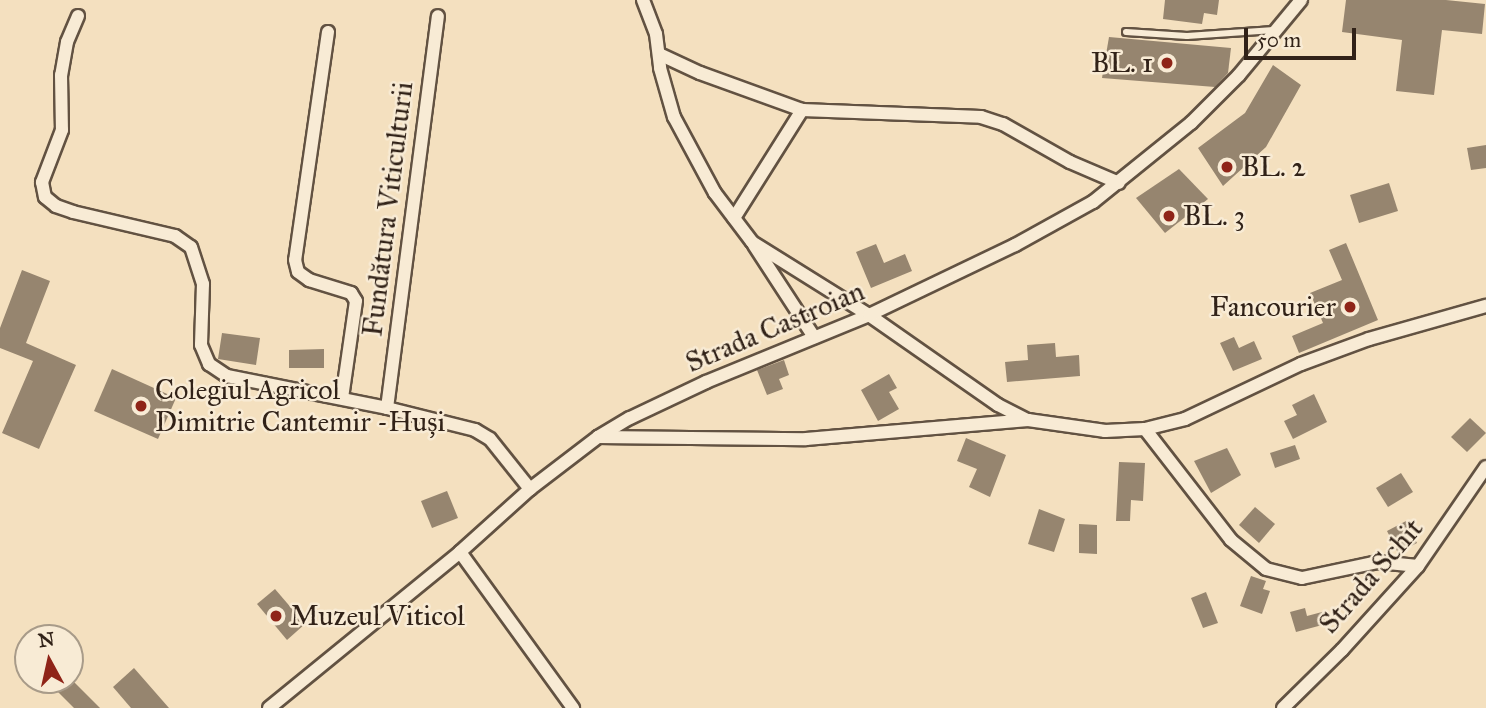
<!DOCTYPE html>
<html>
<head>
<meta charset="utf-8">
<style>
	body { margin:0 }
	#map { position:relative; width:1486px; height:708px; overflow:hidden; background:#f4e0bf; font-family:"IM FELL Great Primer",serif }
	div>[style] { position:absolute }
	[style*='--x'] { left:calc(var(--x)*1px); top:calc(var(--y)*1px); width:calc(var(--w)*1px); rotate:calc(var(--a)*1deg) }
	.building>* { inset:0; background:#96856f }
	.roads { filter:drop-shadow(2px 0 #625242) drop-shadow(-2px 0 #625242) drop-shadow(0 2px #625242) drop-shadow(0 -2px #625242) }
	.lane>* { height:6px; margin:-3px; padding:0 3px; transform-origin:3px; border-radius:3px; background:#f8ebd5 }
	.street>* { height:12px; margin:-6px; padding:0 6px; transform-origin:6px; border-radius:6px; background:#f8ebd5 }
	.dots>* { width:19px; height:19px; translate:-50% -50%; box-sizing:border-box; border:4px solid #f8ebd5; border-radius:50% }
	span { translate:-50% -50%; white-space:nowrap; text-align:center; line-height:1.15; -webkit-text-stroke:5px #f8ebd5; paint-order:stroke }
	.poi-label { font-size:28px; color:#312218 }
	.right { translate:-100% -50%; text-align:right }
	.left { translate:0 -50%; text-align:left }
	.street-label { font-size:28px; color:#312218 }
	.north { position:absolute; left:14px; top:624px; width:70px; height:70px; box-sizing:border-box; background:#f8ebd5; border:2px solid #a89b89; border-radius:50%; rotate:352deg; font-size:19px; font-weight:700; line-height:28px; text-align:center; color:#312218 }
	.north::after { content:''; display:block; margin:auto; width:24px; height:32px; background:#8f2418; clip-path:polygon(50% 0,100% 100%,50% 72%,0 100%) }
	.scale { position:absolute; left:1244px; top:28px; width:112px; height:32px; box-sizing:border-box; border:4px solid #312218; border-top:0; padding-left:9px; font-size:21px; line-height:24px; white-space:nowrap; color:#312218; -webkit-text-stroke:5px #f8ebd5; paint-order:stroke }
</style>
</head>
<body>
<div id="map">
	<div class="building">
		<i style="clip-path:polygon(1165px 0,1219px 0,1217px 15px,1204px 13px,1202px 24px,1163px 19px)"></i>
		<i style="clip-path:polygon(1346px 0,1446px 0,1485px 4px,1482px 34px,1442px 30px,1434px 95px,1396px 91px,1402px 40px,1342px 32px)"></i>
		<i style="clip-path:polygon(1109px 37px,1231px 48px,1228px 73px,1215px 87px,1102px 78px)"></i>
		<i style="clip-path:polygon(1273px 65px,1301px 85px,1266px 147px,1223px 186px,1198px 148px,1245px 113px)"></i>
		<i style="clip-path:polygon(1486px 145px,1486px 168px,1471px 170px,1467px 148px)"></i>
		<i style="clip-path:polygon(1179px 169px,1208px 199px,1165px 233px,1136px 198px)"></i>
		<i style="clip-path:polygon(1389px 183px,1398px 211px,1359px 223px,1350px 195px)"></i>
		<i style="clip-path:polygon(1346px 243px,1378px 320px,1299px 353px,1292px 336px,1323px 323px,1310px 293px,1342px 280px,1329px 250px)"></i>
		<i style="clip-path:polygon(876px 244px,884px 263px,905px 254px,912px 271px,871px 288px,856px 252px)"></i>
		<i style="clip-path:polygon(22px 270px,50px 281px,26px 343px,76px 365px,39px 449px,2px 433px,33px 361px,0 348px,0 328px)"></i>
		<i style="clip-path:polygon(222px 333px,260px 338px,256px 365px,218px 359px)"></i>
		<i style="clip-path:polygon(1234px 337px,1239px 348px,1254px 341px,1262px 359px,1233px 371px,1220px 343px)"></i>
		<i style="clip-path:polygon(1055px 343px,1056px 357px,1079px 355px,1080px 376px,1007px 382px,1005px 362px,1028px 360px,1027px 345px)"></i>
		<i style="clip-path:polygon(324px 349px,324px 368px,289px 368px,289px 350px)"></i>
		<i style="clip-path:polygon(784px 360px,789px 375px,779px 379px,783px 389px,767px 395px,757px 370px)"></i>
		<i style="clip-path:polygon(112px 369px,176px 398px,158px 439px,94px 411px)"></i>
		<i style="clip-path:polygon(889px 374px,897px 388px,889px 392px,899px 409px,878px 421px,861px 390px)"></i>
		<i style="clip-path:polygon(1314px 394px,1327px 422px,1293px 439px,1284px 421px,1297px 415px,1292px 405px)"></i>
		<i style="clip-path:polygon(1470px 418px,1486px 433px,1467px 452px,1451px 437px)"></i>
		<i style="clip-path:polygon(966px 438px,1006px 455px,990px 497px,969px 487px,977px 469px,957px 461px)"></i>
		<i style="clip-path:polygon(1295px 445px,1300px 459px,1275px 468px,1270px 453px)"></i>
		<i style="clip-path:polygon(1227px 448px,1241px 475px,1211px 493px,1194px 461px)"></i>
		<i style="clip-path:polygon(1119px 462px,1145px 463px,1143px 501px,1131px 500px,1130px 521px,1116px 521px)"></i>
		<i style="clip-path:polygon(1401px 473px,1413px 492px,1388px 507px,1376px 488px)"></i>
		<i style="clip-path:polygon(447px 491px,458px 518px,432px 528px,421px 501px)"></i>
		<i style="clip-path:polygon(1255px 507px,1275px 524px,1259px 543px,1239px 525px)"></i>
		<i style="clip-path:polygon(1039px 509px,1065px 519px,1054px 552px,1028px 544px)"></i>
		<i style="clip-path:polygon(1406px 521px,1417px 543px,1398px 553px,1387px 531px)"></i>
		<i style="clip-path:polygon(1079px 524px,1097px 525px,1097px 554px,1079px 553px)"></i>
		<i style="clip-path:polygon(1251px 576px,1266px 581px,1263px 589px,1270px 591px,1262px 614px,1240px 606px)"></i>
		<i style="clip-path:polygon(275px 589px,305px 624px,287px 640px,257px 604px)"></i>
		<i style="clip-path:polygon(1206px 592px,1218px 623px,1203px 628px,1191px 598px)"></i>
		<i style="clip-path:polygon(1305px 608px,1307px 616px,1322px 612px,1326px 624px,1296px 632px,1290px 612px)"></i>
		<i style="clip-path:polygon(134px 668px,169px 708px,131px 708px,113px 687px)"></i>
		<i style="clip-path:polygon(46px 680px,72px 680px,100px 708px,74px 708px)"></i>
	</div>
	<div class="roads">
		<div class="lane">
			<i style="--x:1126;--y:32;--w:61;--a:3.8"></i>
			<i style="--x:1187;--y:36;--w:87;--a:-3.9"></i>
		</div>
		<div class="street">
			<i style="--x:643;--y:0;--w:36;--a:69"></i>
			<i style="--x:656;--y:34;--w:34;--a:83"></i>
			<i style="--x:660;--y:68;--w:51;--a:74.1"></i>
			<i style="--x:674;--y:117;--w:86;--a:61.7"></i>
			<i style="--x:715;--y:193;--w:61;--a:52.9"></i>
			<i style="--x:752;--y:242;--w:138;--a:32"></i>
			<i style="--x:869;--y:315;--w:157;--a:34.9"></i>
			<i style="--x:998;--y:405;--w:33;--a:27"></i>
			<i style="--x:78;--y:16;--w:28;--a:113"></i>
			<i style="--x:67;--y:42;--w:34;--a:100"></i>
			<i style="--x:61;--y:75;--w:55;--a:89"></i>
			<i style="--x:62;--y:130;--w:56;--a:111"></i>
			<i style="--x:42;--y:182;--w:15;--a:79"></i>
			<i style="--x:45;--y:197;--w:14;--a:39"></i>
			<i style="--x:56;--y:206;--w:18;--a:19"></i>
			<i style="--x:73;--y:212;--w:105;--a:13.2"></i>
			<i style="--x:175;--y:236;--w:19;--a:35"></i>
			<i style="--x:191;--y:247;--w:39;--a:72"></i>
			<i style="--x:203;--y:284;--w:61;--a:91.9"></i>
			<i style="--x:201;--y:345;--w:21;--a:67"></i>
			<i style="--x:209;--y:364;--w:22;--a:34"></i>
			<i style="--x:227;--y:376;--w:163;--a:11.3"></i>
			<i style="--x:387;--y:408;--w:91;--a:14"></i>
			<i style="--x:475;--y:430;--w:17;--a:31"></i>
			<i style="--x:490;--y:439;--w:64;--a:51.3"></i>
			<i style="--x:328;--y:32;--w:230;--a:98.2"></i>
			<i style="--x:295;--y:260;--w:12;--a:76"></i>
			<i style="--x:298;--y:272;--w:14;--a:36"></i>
			<i style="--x:309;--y:280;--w:44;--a:17.2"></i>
			<i style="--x:351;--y:293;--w:9;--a:58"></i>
			<i style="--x:356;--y:301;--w:98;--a:98.2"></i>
			<i style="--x:659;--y:54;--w:45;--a:24.9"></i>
			<i style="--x:700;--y:73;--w:109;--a:19.9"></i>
			<i style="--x:802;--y:110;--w:179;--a:2.2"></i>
			<i style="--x:981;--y:117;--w:23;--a:18"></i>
			<i style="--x:1003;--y:124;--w:77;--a:29.6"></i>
			<i style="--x:1070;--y:162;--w:53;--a:23.2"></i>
			<i style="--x:734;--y:218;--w:128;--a:-57.8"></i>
			<i style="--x:754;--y:245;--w:110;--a:56.9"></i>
			<i style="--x:387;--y:408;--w:395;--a:-82.6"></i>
			<i style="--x:1145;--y:429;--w:140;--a:52.2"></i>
			<i style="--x:1231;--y:540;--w:45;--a:39.6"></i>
			<i style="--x:1266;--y:569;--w:37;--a:14"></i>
			<i style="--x:1302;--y:578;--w:78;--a:-11.9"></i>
			<i style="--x:1378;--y:562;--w:40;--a:5.7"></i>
			<i style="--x:598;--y:437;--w:208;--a:0.6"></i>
			<i style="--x:806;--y:439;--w:223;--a:-4.9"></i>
			<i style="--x:1028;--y:420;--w:78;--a:8.1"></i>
			<i style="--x:1105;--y:431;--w:40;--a:-2.9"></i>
			<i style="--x:1145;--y:429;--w:41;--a:-14"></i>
			<i style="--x:1185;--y:419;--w:128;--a:-25.4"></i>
			<i style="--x:1301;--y:364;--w:72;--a:-20.2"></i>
			<i style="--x:1369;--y:339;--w:122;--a:-15.8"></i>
			<i style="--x:460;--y:552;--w:193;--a:54.1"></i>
			<i style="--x:269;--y:708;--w:247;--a:-39.2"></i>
			<i style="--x:460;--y:552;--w:94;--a:-42"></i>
			<i style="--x:530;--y:489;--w:86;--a:-37.4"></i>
			<i style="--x:598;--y:437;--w:37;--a:-31"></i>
			<i style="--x:630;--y:418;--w:84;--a:-25.3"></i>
			<i style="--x:706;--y:382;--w:176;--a:-22.3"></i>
			<i style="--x:869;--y:315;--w:162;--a:-25.6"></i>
			<i style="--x:1015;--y:245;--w:89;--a:-28.9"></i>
			<i style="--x:1093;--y:202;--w:126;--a:-38.9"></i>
			<i style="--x:1191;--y:123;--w:68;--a:-45"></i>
			<i style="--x:1239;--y:75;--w:97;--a:-50.4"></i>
			<i style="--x:1283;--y:708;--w:83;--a:-44.5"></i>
			<i style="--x:1342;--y:650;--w:113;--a:-47.9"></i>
			<i style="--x:1418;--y:566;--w:120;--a:-55.5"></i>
		</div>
	</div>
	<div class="dots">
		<i style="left:1167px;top:63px;background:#8f2418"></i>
		<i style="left:1227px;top:167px;background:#8f2418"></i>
		<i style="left:1169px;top:216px;background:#8f2418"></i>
		<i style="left:1350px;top:307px;background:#8f2418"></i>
		<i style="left:141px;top:406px;background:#8f2418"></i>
		<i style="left:276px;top:616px;background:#8f2418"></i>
	</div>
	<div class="poi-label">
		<span class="right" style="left:1153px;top:63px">BL. 1</span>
		<span class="left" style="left:1241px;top:167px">BL. 2</span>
		<span class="left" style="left:1183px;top:216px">BL. 3</span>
		<span class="right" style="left:1336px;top:307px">Fancourier</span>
		<span class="left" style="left:155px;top:406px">Colegiul Agricol<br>Dimitrie Cantemir -Huși</span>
		<span class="left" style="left:290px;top:616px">Muzeul Viticol</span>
	</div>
	<div class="street-label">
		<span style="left:388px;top:209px;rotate:-83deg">Fundătura Viticulturii</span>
		<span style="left:775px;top:327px;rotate:-23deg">Strada Castroian</span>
		<span style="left:1371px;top:576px;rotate:-49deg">Strada Schit</span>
	</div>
	<div class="north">N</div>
	<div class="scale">50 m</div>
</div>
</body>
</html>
